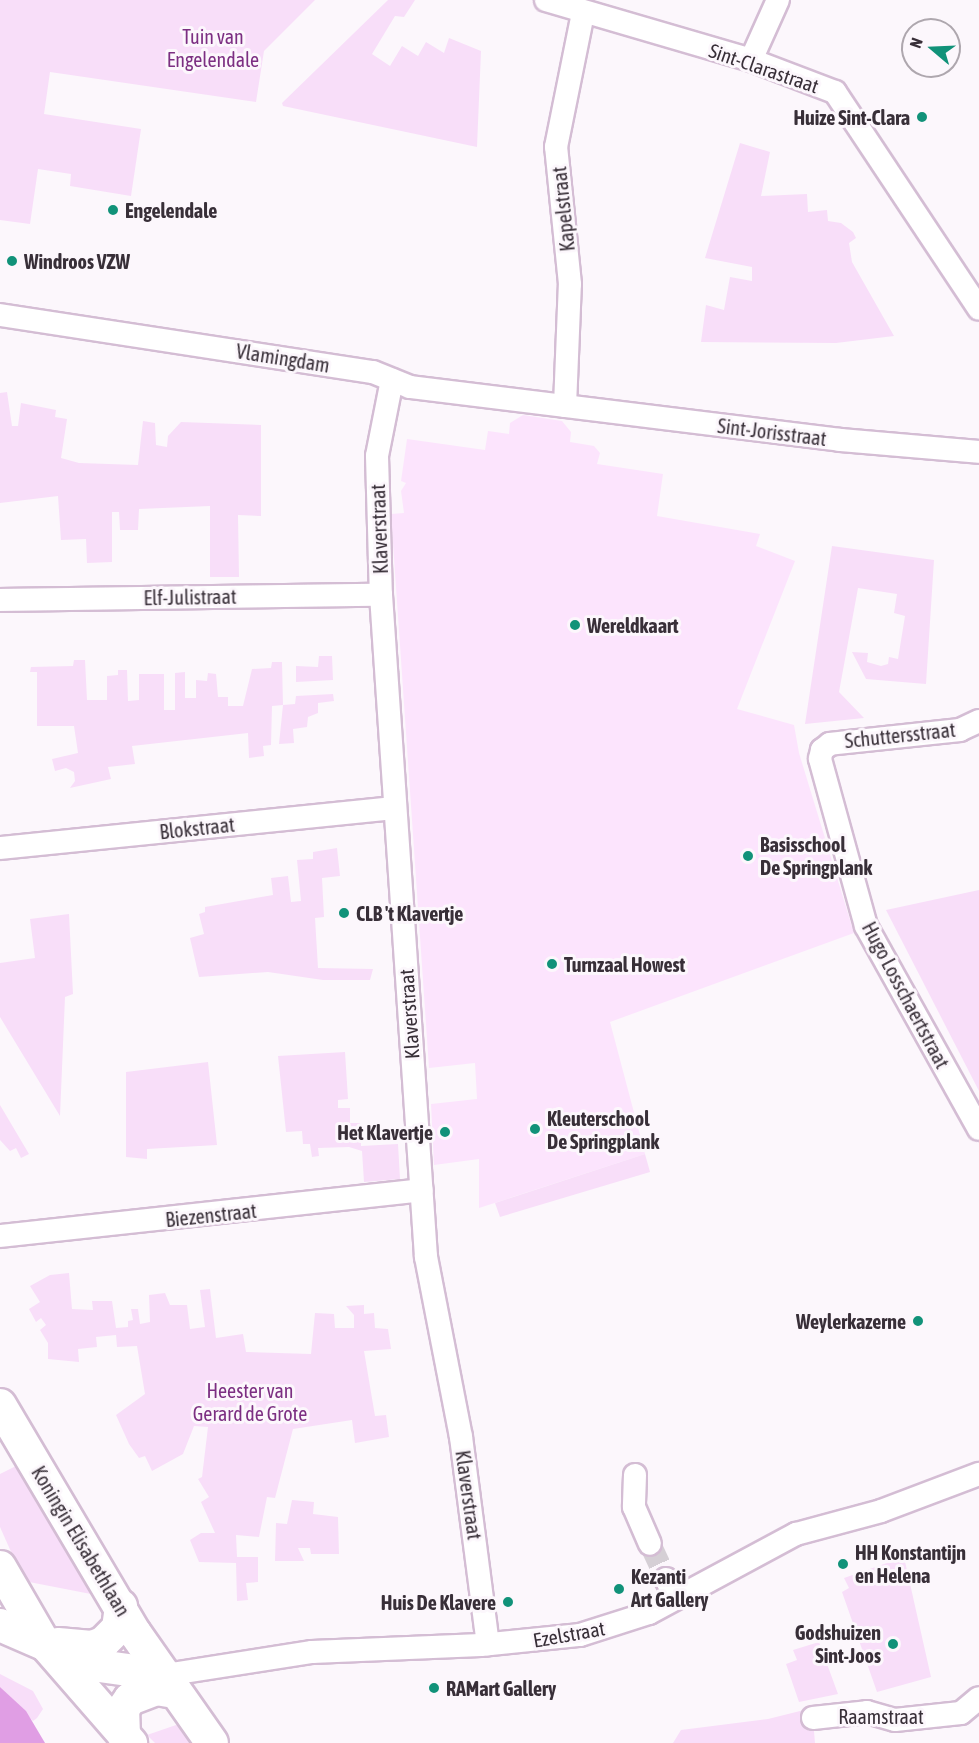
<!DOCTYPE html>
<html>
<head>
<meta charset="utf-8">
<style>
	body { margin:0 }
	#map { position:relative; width:979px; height:1743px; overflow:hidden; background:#fcf7fc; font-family:"Asap Condensed",sans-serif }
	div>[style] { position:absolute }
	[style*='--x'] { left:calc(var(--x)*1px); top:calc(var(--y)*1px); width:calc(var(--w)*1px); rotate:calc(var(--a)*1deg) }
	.built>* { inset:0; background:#fce4fd }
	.green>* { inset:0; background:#f8def9 }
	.water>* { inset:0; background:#e09ee4 }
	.street-tunnel>* { height:22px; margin-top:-11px; transform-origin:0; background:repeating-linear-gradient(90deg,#d5cfd5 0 22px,transparent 0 33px) }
	.roads { filter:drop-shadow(2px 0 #d4bdd4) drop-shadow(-2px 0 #d4bdd4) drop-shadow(0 2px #d4bdd4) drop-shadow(0 -2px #d4bdd4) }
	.street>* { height:22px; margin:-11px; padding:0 11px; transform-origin:11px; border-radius:11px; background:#fff }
	.secondary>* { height:32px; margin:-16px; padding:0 16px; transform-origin:16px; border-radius:16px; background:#fff }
	.dots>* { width:16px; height:16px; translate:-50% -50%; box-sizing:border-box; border:3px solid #fcf7fc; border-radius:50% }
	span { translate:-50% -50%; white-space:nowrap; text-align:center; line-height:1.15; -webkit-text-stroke:6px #fcf7fc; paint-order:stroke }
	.park-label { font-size:20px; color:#7c2f82 }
	.street-label { font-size:20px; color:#382f38 }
	.poi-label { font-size:20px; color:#382f38; font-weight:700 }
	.right { translate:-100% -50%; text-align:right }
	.left { translate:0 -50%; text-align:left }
	.north { position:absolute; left:901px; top:18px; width:60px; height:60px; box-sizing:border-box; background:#fcf7fc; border:2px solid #aea7ae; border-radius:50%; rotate:289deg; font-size:16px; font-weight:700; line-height:24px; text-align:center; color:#382f38 }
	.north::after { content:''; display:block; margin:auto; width:21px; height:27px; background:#119279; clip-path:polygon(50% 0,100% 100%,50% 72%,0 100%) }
</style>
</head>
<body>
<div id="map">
	<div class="built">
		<i style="clip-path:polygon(523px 415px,562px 421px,571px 432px,570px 442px,594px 446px,600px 453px,597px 464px,663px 474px,657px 516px,760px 534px,756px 546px,795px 561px,737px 709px,794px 725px,799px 753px,854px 933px,610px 1022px,645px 1154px,479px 1208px,479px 1159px,434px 1165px,431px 1104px,477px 1099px,475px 1063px,429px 1068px,391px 514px,404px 513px,401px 491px,406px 483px,401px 481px,407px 439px,485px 450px,488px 431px,509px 434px,510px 423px)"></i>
	</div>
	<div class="green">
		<i style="clip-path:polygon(0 0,315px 0,264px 51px,256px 102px,50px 72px,44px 114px,141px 129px,131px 196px,70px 186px,71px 174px,38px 169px,30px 224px,0 220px)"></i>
		<i style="clip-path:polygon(388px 0,415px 0,404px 17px,395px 16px,372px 54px,390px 66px,402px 46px,418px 56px,426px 42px,444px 53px,449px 38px,481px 51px,477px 147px,283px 106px,282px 103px)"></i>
		<i style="clip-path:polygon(740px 143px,770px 152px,761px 196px,807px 194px,808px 212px,827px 210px,828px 221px,841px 223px,853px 232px,856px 238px,849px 243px,852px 262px,894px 336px,836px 343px,701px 342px,706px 305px,724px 310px,730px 277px,752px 281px,752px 267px,705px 258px)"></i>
		<i style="clip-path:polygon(7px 392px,12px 426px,18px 426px,21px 403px,56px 410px,55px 417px,67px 419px,61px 458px,79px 463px,138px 465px,143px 421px,155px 423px,156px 445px,167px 447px,168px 436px,181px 422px,261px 425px,261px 516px,238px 515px,239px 577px,210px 577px,210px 506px,139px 509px,138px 530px,120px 530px,119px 512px,112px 512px,112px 562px,87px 563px,86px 539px,61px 540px,58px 496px,0 503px,0 393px)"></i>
		<i style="clip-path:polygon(832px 546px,934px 560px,926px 684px,866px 679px,852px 652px,868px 653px,867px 662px,881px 666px,888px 664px,889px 657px,898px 659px,905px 616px,894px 613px,897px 594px,858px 588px,839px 692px,864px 718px,805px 724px)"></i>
		<i style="clip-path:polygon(319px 656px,332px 656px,333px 680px,296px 682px,296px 666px,318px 667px)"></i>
		<i style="clip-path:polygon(74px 660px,85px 660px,87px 700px,107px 700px,107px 676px,118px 675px,118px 670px,127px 670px,128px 701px,139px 700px,139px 674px,164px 674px,164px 710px,175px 710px,175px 673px,185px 672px,185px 698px,196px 698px,196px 680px,207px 681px,208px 673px,216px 674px,218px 697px,228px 697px,228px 706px,243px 706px,252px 669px,271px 668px,272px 662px,282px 662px,283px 705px,295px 704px,296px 696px,333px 694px,334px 701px,318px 703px,318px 713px,308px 717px,307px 727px,293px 729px,294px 743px,279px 744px,283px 705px,272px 706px,271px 745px,263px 746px,264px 756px,249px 758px,248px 733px,132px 746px,135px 764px,108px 767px,111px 779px,70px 788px,75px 781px,74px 772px,66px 768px,55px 771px,52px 759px,78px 753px,74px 726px,37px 726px,37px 672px,30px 672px,31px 667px,73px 666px)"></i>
		<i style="clip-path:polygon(337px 848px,340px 876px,322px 878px,324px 917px,315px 918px,318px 968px,373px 969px,370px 980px,323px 980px,268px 972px,199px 977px,190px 938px,204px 934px,199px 914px,205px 912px,205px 907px,273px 895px,271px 878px,288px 876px,291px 902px,301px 901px,297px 860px,313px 859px,313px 852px)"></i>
		<i style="clip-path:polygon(979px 890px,979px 1091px,886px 910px)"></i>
		<i style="clip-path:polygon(69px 914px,73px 994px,65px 997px,60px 1116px,0 1017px,0 963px,35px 958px,30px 919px)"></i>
		<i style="clip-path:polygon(345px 1052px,348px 1099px,338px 1100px,338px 1108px,350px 1108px,350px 1123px,360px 1123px,361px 1146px,398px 1144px,400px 1179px,364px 1182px,362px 1151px,349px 1147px,318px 1148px,319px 1156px,312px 1157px,310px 1144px,303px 1144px,302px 1131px,286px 1132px,278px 1056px)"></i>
		<i style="clip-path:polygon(208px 1062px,217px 1145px,147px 1149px,147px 1159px,126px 1157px,126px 1072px)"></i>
		<i style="clip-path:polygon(0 1105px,29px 1154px,21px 1158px,16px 1148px,10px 1151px,0 1140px)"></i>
		<i style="clip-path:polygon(645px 1154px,650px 1172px,500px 1217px,495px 1203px)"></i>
		<i style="clip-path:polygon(69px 1273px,72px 1309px,93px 1310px,92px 1301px,112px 1301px,116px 1328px,128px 1327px,128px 1321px,133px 1320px,131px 1309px,138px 1309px,140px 1324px,150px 1322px,149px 1295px,165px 1293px,170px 1305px,187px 1305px,190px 1329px,205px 1327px,200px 1290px,210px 1289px,216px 1338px,243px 1334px,246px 1352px,311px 1354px,315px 1313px,334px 1314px,335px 1328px,354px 1328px,354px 1315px,346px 1306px,364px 1305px,364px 1314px,374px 1313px,375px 1328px,388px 1329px,391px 1349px,364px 1351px,375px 1416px,386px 1415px,389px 1437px,355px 1443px,352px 1420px,293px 1429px,275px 1498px,267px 1497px,259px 1537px,236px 1535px,237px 1557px,258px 1557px,258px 1582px,246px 1583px,248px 1600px,237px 1601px,236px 1563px,199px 1562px,190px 1540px,201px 1533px,215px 1533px,201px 1502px,209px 1497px,198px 1479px,202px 1477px,208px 1427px,194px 1426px,183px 1454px,152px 1471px,145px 1456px,139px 1458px,129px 1444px,116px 1415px,145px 1394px,137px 1346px,117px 1347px,116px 1335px,96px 1337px,97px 1347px,78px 1349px,79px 1362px,48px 1359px,48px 1343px,40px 1330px,46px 1325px,41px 1318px,36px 1322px,29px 1309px,40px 1302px,30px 1286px,50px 1275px)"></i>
		<i style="clip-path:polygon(20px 1464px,96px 1595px,24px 1581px,0 1527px,0 1474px)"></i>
		<i style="clip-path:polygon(292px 1500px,314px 1502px,313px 1514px,338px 1517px,339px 1554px,311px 1554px,310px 1548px,298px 1548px,304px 1561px,275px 1561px,276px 1523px,287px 1524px)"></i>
		<i style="clip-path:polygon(904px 1557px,931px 1677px,877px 1692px,842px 1592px,849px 1588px,844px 1578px)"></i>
		<i style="clip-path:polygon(819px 1642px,838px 1694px,799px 1702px,786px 1664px,797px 1660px,793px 1650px)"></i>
		<i style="clip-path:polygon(0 1674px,33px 1691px,43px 1709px,37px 1718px,33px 1721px,0 1687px)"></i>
		<i style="clip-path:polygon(812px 1708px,815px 1743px,673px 1743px,681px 1730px,768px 1719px)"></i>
		<i style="clip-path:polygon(179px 1724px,195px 1743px,155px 1743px,147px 1735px)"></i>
	</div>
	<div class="water">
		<i style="clip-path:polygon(0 1687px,26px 1711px,45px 1743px,0 1743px)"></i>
	</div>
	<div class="street-tunnel">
		<i style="--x:650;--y:1544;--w:38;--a:65"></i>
	</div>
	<div class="roads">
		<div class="street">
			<i style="--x:546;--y:0;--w:214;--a:16.3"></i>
			<i style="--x:751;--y:60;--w:90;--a:20.9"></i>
			<i style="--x:835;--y:92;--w:260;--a:56.4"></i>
			<i style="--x:751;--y:60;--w:66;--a:-65.8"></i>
			<i style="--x:0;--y:315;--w:377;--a:8.7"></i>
			<i style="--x:373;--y:372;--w:40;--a:22"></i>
			<i style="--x:410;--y:387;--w:433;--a:7"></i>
			<i style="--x:840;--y:440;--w:140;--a:4.9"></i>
			<i style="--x:392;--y:380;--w:77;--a:101.2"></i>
			<i style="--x:377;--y:456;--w:139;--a:88.4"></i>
			<i style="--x:381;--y:595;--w:664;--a:86.11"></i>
			<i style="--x:426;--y:1257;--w:183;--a:79"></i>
			<i style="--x:461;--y:1437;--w:209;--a:82.6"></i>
			<i style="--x:565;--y:406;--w:122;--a:-87.7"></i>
			<i style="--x:570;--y:284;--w:138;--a:-95.8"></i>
			<i style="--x:556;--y:147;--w:137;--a:-78.6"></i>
			<i style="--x:0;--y:600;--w:381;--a:-0.8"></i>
			<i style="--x:979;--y:721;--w:21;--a:155"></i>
			<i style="--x:960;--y:730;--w:131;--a:173.9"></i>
			<i style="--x:830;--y:744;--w:10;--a:143"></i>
			<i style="--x:822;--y:750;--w:9;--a:103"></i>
			<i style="--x:820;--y:759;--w:173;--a:74.6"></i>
			<i style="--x:866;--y:926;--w:232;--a:60.9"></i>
			<i style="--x:0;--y:848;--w:395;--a:-5.8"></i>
			<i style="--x:0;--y:1236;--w:424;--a:-6.2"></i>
			<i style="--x:635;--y:1475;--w:32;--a:92"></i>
			<i style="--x:634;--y:1507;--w:40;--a:66.6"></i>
			<i style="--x:666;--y:1579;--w:21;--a:62"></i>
			<i style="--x:165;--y:1675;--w:149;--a:-8.9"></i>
			<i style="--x:312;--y:1652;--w:169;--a:-2.4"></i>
			<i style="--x:481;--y:1645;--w:100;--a:-5.8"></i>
			<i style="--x:580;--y:1635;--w:72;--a:-17.7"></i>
			<i style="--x:649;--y:1613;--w:167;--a:-28.3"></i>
			<i style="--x:796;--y:1534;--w:88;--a:-15.1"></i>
			<i style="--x:881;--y:1511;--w:105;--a:-20.7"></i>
			<i style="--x:813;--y:1718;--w:54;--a:-6.3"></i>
			<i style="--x:867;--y:1712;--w:29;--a:16"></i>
			<i style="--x:895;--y:1720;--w:66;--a:-6.1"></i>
			<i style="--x:961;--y:1713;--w:23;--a:-40"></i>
		</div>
		<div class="secondary">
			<i style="--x:0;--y:1405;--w:265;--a:59.4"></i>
			<i style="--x:135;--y:1633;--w:134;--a:55"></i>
			<i style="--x:0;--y:1567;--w:88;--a:59.9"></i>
			<i style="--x:44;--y:1643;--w:133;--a:49"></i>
			<i style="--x:0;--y:1625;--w:100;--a:23.5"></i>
			<i style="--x:92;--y:1665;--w:74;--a:7.8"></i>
			<i style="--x:58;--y:1644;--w:34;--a:5"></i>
			<i style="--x:92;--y:1647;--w:12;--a:-20"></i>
			<i style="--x:103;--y:1643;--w:21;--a:-45"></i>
			<i style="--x:118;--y:1628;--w:22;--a:-82"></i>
			<i style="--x:124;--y:1736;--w:27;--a:-92"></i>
			<i style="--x:123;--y:1709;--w:12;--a:-55"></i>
			<i style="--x:130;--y:1699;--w:28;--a:-21"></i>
			<i style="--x:156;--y:1689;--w:20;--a:9"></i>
		</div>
	</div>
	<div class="dots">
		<i style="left:922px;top:117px;background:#119279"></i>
		<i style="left:113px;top:210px;background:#119279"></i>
		<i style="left:12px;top:261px;background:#119279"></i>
		<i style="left:575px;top:625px;background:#119279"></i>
		<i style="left:748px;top:856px;background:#119279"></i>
		<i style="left:344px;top:913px;background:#119279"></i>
		<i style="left:552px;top:964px;background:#119279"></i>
		<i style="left:535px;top:1129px;background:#119279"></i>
		<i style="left:445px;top:1132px;background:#119279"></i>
		<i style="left:918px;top:1321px;background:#119279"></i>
		<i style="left:843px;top:1564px;background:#119279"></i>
		<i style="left:619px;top:1589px;background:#119279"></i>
		<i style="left:508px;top:1602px;background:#119279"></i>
		<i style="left:893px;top:1644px;background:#119279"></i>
		<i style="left:434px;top:1688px;background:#119279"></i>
	</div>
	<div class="park-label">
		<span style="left:213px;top:48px">Tuin van<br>Engelendale</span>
		<span style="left:250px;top:1402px">Heester van<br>Gerard de Grote</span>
	</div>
	<div class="street-label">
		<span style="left:764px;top:68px;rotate:19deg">Sint-Clarastraat</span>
		<span style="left:563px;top:209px;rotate:-96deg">Kapelstraat</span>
		<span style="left:283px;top:358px;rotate:9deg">Vlamingdam</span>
		<span style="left:772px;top:432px;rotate:7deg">Sint-Jorisstraat</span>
		<span style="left:379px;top:529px;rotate:-92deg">Klaverstraat</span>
		<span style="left:190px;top:597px;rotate:-1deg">Elf-Julistraat</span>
		<span style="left:900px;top:735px;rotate:-6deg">Schuttersstraat</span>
		<span style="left:197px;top:828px;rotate:-6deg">Blokstraat</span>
		<span style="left:906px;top:995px;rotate:62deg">Hugo Losschaertstraat</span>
		<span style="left:409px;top:1014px;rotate:-94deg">Klaverstraat</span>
		<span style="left:211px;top:1215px;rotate:-6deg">Biezenstraat</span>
		<span style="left:469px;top:1495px;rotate:82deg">Klaverstraat</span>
		<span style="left:81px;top:1541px;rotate:59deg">Koningin Elisabethlaan</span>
		<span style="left:569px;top:1634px;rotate:-10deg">Ezelstraat</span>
		<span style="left:881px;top:1716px">Raamstraat</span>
	</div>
	<div class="poi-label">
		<span class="right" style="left:910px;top:117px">Huize Sint-Clara</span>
		<span class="left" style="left:125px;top:210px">Engelendale</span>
		<span class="left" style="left:24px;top:261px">Windroos VZW</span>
		<span class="left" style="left:587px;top:625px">Wereldkaart</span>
		<span class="left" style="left:760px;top:856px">Basisschool<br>De Springplank</span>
		<span class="left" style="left:356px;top:913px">CLB 't Klavertje</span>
		<span class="left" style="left:564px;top:964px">Turnzaal Howest</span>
		<span class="left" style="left:547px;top:1130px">Kleuterschool<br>De Springplank</span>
		<span class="right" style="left:433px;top:1132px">Het Klavertje</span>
		<span class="right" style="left:906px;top:1321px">Weylerkazerne</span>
		<span class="left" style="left:855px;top:1564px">HH Konstantijn<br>en Helena</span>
		<span class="left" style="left:631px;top:1588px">Kezanti<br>Art Gallery</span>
		<span class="right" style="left:496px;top:1602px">Huis De Klavere</span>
		<span class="right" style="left:881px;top:1644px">Godshuizen<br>Sint-Joos</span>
		<span class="left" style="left:446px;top:1688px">RAMart Gallery</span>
	</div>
	<div class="north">N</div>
</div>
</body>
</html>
